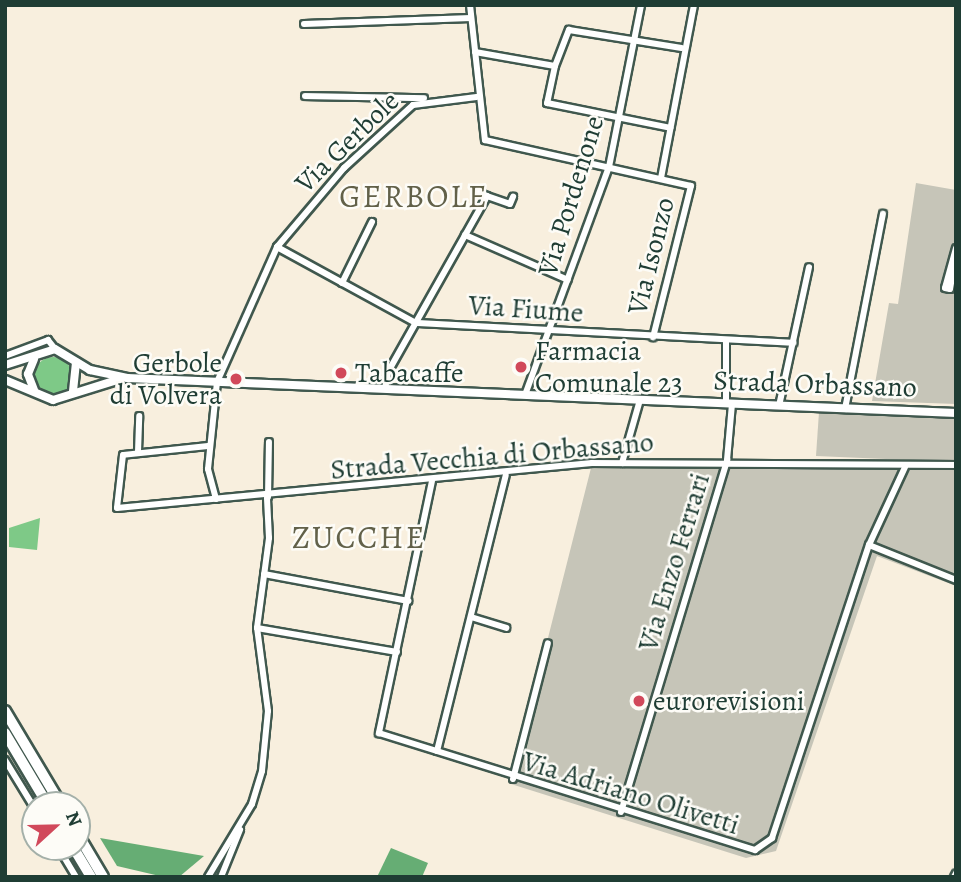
<!DOCTYPE html>
<html>
<head>
<meta charset="utf-8">
<style>
	body { margin:0 }
	#map { position:relative; width:961px; height:882px; overflow:hidden; background:#f8efde; font-family:Alegreya,serif }
	div>[style] { position:absolute }
	[style*='--x'] { left:calc(var(--x)*1px); top:calc(var(--y)*1px); width:calc(var(--w)*1px); rotate:calc(var(--a)*1deg) }
	.industrial>* { inset:0; background:#c6c5b8 }
	.green>* { inset:0; background:#7ec987 }
	.round { border-radius:50% }
	.forest>* { inset:0; background:#66ad74 }
	.roads { filter:drop-shadow(2px 0 #40584e) drop-shadow(-2px 0 #40584e) drop-shadow(0 2px #40584e) drop-shadow(0 -2px #40584e) }
	.minor>* { height:6px; margin:-3px; padding:0 3px; transform-origin:3px; border-radius:3px; background:#fff }
	.secondary>* { height:8px; margin:-4px; padding:0 4px; transform-origin:4px; border-radius:4px; background:#fff }
	.motorway>* { height:10px; margin:-5px; padding:0 5px; transform-origin:5px; border-radius:5px; background:#fff }
	.dots>* { width:19px; height:19px; translate:-50% -50%; box-sizing:border-box; border:4px solid #fdfcf7; border-radius:50% }
	span { translate:-50% -50%; white-space:nowrap; text-align:center; line-height:1.15; -webkit-text-stroke:5px #fdfcf7; paint-order:stroke }
	.street-label { font-size:28px; color:#1f3d34 }
	.poi-label { font-size:28px; color:#1f3d34 }
	.left { translate:0 -50%; text-align:left }
	.right { translate:-100% -50%; text-align:right }
	.quarter-label { font-size:32px; color:#626149; letter-spacing:2px }
	.frame { position:absolute; inset:0; border:7px solid #1f3d34; pointer-events:none }
	.north { position:absolute; left:21px; top:791px; width:70px; height:70px; box-sizing:border-box; background:#fdfcf7; border:2px solid #a4b0a9; border-radius:50%; rotate:68deg; font-size:19px; font-weight:700; line-height:28px; text-align:center; color:#1f3d34 }
	.north::after { content:''; display:block; margin:auto; width:24px; height:32px; background:#d1495b; clip-path:polygon(50% 0,100% 100%,50% 72%,0 100%) }
</style>
</head>
<body>
<div id="map">
	<div class="industrial">
		<i style="clip-path:polygon(916px 183px,956px 190px,956px 404px,872px 401px,889px 303px,898px 304px)"></i>
		<i style="clip-path:polygon(819px 412px,956px 417px,956px 462px,816px 456px)"></i>
		<i style="clip-path:polygon(728px 464px,956px 470px,956px 586px,877px 556px,776px 851px,746px 858px,511px 784px,591px 468px)"></i>
	</div>
	<div class="green">
		<i class="round" style="left:34px;top:357px;width:38px;height:38px"></i>
		<i style="clip-path:polygon(40px 518px,37px 550px,9px 547px,9px 528px)"></i>
	</div>
	<div class="forest">
		<i style="clip-path:polygon(100px 838px,204px 856px,179px 877px,164px 877px,117px 866px)"></i>
		<i style="clip-path:polygon(391px 848px,428px 863px,422px 877px,377px 877px)"></i>
	</div>
	<div class="roads">
		<div class="minor">
			<i style="--x:470;--y:5;--w:136;--a:83.7"></i>
			<i style="--x:485;--y:140;--w:211;--a:12.6"></i>
			<i style="--x:691;--y:186;--w:156;--a:104.1"></i>
			<i style="--x:304;--y:24;--w:167;--a:-2.1"></i>
			<i style="--x:475;--y:52;--w:81;--a:9.9"></i>
			<i style="--x:555;--y:66;--w:38;--a:102"></i>
			<i style="--x:547;--y:103;--w:126;--a:11.4"></i>
			<i style="--x:555;--y:66;--w:39;--a:-69"></i>
			<i style="--x:569;--y:30;--w:114;--a:9.1"></i>
			<i style="--x:305;--y:96;--w:119;--a:1"></i>
			<i style="--x:661;--y:178;--w:176;--a:-79.2"></i>
			<i style="--x:487;--y:196;--w:24;--a:19"></i>
			<i style="--x:510;--y:204;--w:8;--a:-67"></i>
			<i style="--x:465;--y:235;--w:112;--a:23.6"></i>
			<i style="--x:277;--y:247;--w:158;--a:28.7"></i>
			<i style="--x:416;--y:323;--w:378;--a:3"></i>
			<i style="--x:956;--y:248;--w:41;--a:105.4"></i>
			<i style="--x:945;--y:288;--w:5;--a:11"></i>
			<i style="--x:950;--y:289;--w:35;--a:-80"></i>
			<i style="--x:342;--y:283;--w:68;--a:-63.8"></i>
			<i style="--x:5;--y:356;--w:46;--a:-20.4"></i>
			<i style="--x:48;--y:340;--w:11;--a:52"></i>
			<i style="--x:385;--y:389;--w:17;--a:-80"></i>
			<i style="--x:388;--y:372;--w:202;--a:-60.6"></i>
			<i style="--x:487;--y:196;--w:10;--a:-156"></i>
			<i style="--x:525;--y:395;--w:243;--a:-69.8"></i>
			<i style="--x:609;--y:167;--w:165;--a:-78.8"></i>
			<i style="--x:726;--y:403;--w:62;--a:-90"></i>
			<i style="--x:779;--y:406;--w:142;--a:-77.8"></i>
			<i style="--x:845;--y:409;--w:199;--a:-79"></i>
			<i style="--x:208;--y:446;--w:85;--a:174"></i>
			<i style="--x:123;--y:455;--w:53;--a:96.5"></i>
			<i style="--x:117;--y:508;--w:477;--a:-5.4"></i>
			<i style="--x:592;--y:463;--w:364;--a:0.3"></i>
			<i style="--x:138;--y:452;--w:36;--a:-88"></i>
			<i style="--x:622;--y:463;--w:66;--a:-74.1"></i>
			<i style="--x:432;--y:481;--w:258;--a:101.9"></i>
			<i style="--x:379;--y:733;--w:394;--a:17.3"></i>
			<i style="--x:755;--y:850;--w:21;--a:-35"></i>
			<i style="--x:772;--y:838;--w:309;--a:-71.7"></i>
			<i style="--x:869;--y:545;--w:86;--a:-65.2"></i>
			<i style="--x:268;--y:497;--w:55;--a:-89"></i>
			<i style="--x:216;--y:499;--w:31;--a:-105"></i>
			<i style="--x:208;--y:469;--w:87;--a:-84.1"></i>
			<i style="--x:217;--y:382;--w:148;--a:-66"></i>
			<i style="--x:277;--y:247;--w:104;--a:-49.7"></i>
			<i style="--x:344;--y:168;--w:93;--a:-42.4"></i>
			<i style="--x:413;--y:105;--w:64;--a:-7.2"></i>
			<i style="--x:869;--y:545;--w:94;--a:21.9"></i>
			<i style="--x:264;--y:574;--w:147;--a:10.6"></i>
			<i style="--x:471;--y:617;--w:37;--a:17"></i>
			<i style="--x:257;--y:628;--w:142;--a:9.7"></i>
			<i style="--x:437;--y:751;--w:284;--a:-76"></i>
			<i style="--x:5;--y:760;--w:57;--a:58.5"></i>
			<i style="--x:513;--y:779;--w:140;--a:-75.6"></i>
			<i style="--x:621;--y:812;--w:368;--a:-73.2"></i>
			<i style="--x:727;--y:460;--w:56;--a:-84.9"></i>
			<i style="--x:58;--y:847;--w:35;--a:59"></i>
			<i style="--x:208;--y:877;--w:85;--a:-58.9"></i>
			<i style="--x:252;--y:804;--w:34;--a:-73"></i>
			<i style="--x:262;--y:771;--w:60;--a:-84.3"></i>
			<i style="--x:268;--y:711;--w:84;--a:-97.5"></i>
			<i style="--x:257;--y:628;--w:91;--a:-82.4"></i>
			<i style="--x:269;--y:538;--w:40;--a:-92.9"></i>
			<i style="--x:221;--y:877;--w:51;--a:-68"></i>
			<i style="--x:954;--y:877;--w:4;--a:-63"></i>
		</div>
		<div class="secondary">
			<i style="--x:5;--y:365;--w:52;--a:-17.7"></i>
			<i style="--x:55;--y:349;--w:41;--a:31"></i>
			<i style="--x:90;--y:370;--w:38;--a:12"></i>
			<i style="--x:127;--y:378;--w:830;--a:2.42"></i>
			<i style="--x:5;--y:380;--w:52;--a:22.6"></i>
			<i style="--x:53;--y:400;--w:70;--a:-17.4"></i>
			<i style="--x:34;--y:390;--w:17;--a:-111"></i>
			<i style="--x:28;--y:374;--w:16;--a:-68"></i>
			<i style="--x:73;--y:391;--w:29;--a:-84"></i>
		</div>
		<div class="motorway">
			<i style="--x:5;--y:711;--w:109;--a:59.2"></i>
			<i style="--x:5;--y:733;--w:84;--a:59.2"></i>
			<i style="--x:77;--y:833;--w:51;--a:59.4"></i>
			<i style="--x:73;--y:847;--w:35;--a:59"></i>
		</div>
	</div>
	<div class="dots">
		<i style="left:521px;top:367px;background:#d1495b"></i>
		<i style="left:341px;top:373px;background:#d1495b"></i>
		<i style="left:236px;top:379px;background:#d1495b"></i>
		<i style="left:639px;top:701px;background:#d1495b"></i>
	</div>
	<div class="street-label">
		<span style="left:347px;top:142px;rotate:-44deg">Via Gerbole</span>
		<span style="left:571px;top:196px;rotate:-73deg">Via Pordenone</span>
		<span style="left:651px;top:256px;rotate:-76deg">Via Isonzo</span>
		<span style="left:526px;top:309px;rotate:4deg">Via Fiume</span>
		<span style="left:815px;top:384px;rotate:2deg">Strada Orbassano</span>
		<span style="left:492px;top:456px;rotate:-5deg">Strada Vecchia di Orbassano</span>
		<span style="left:674px;top:562px;rotate:-73deg">Via Enzo Ferrari</span>
		<span style="left:631px;top:793px;rotate:17deg">Via Adriano Olivetti</span>
	</div>
	<div class="poi-label">
		<span class="left" style="left:535px;top:367px">Farmacia<br>Comunale 23</span>
		<span class="right" style="left:222px;top:379px">Gerbole<br>di Volvera</span>
		<span class="left" style="left:355px;top:373px">Tabacaffe</span>
		<span class="left" style="left:653px;top:701px">eurorevisioni</span>
	</div>
	<div class="quarter-label">
		<span style="left:414px;top:196px">GERBOLE</span>
		<span style="left:359px;top:537px">ZUCCHE</span>
	</div>
	<div class="frame"></div>
	<div class="north">N</div>
</div>
</body>
</html>
